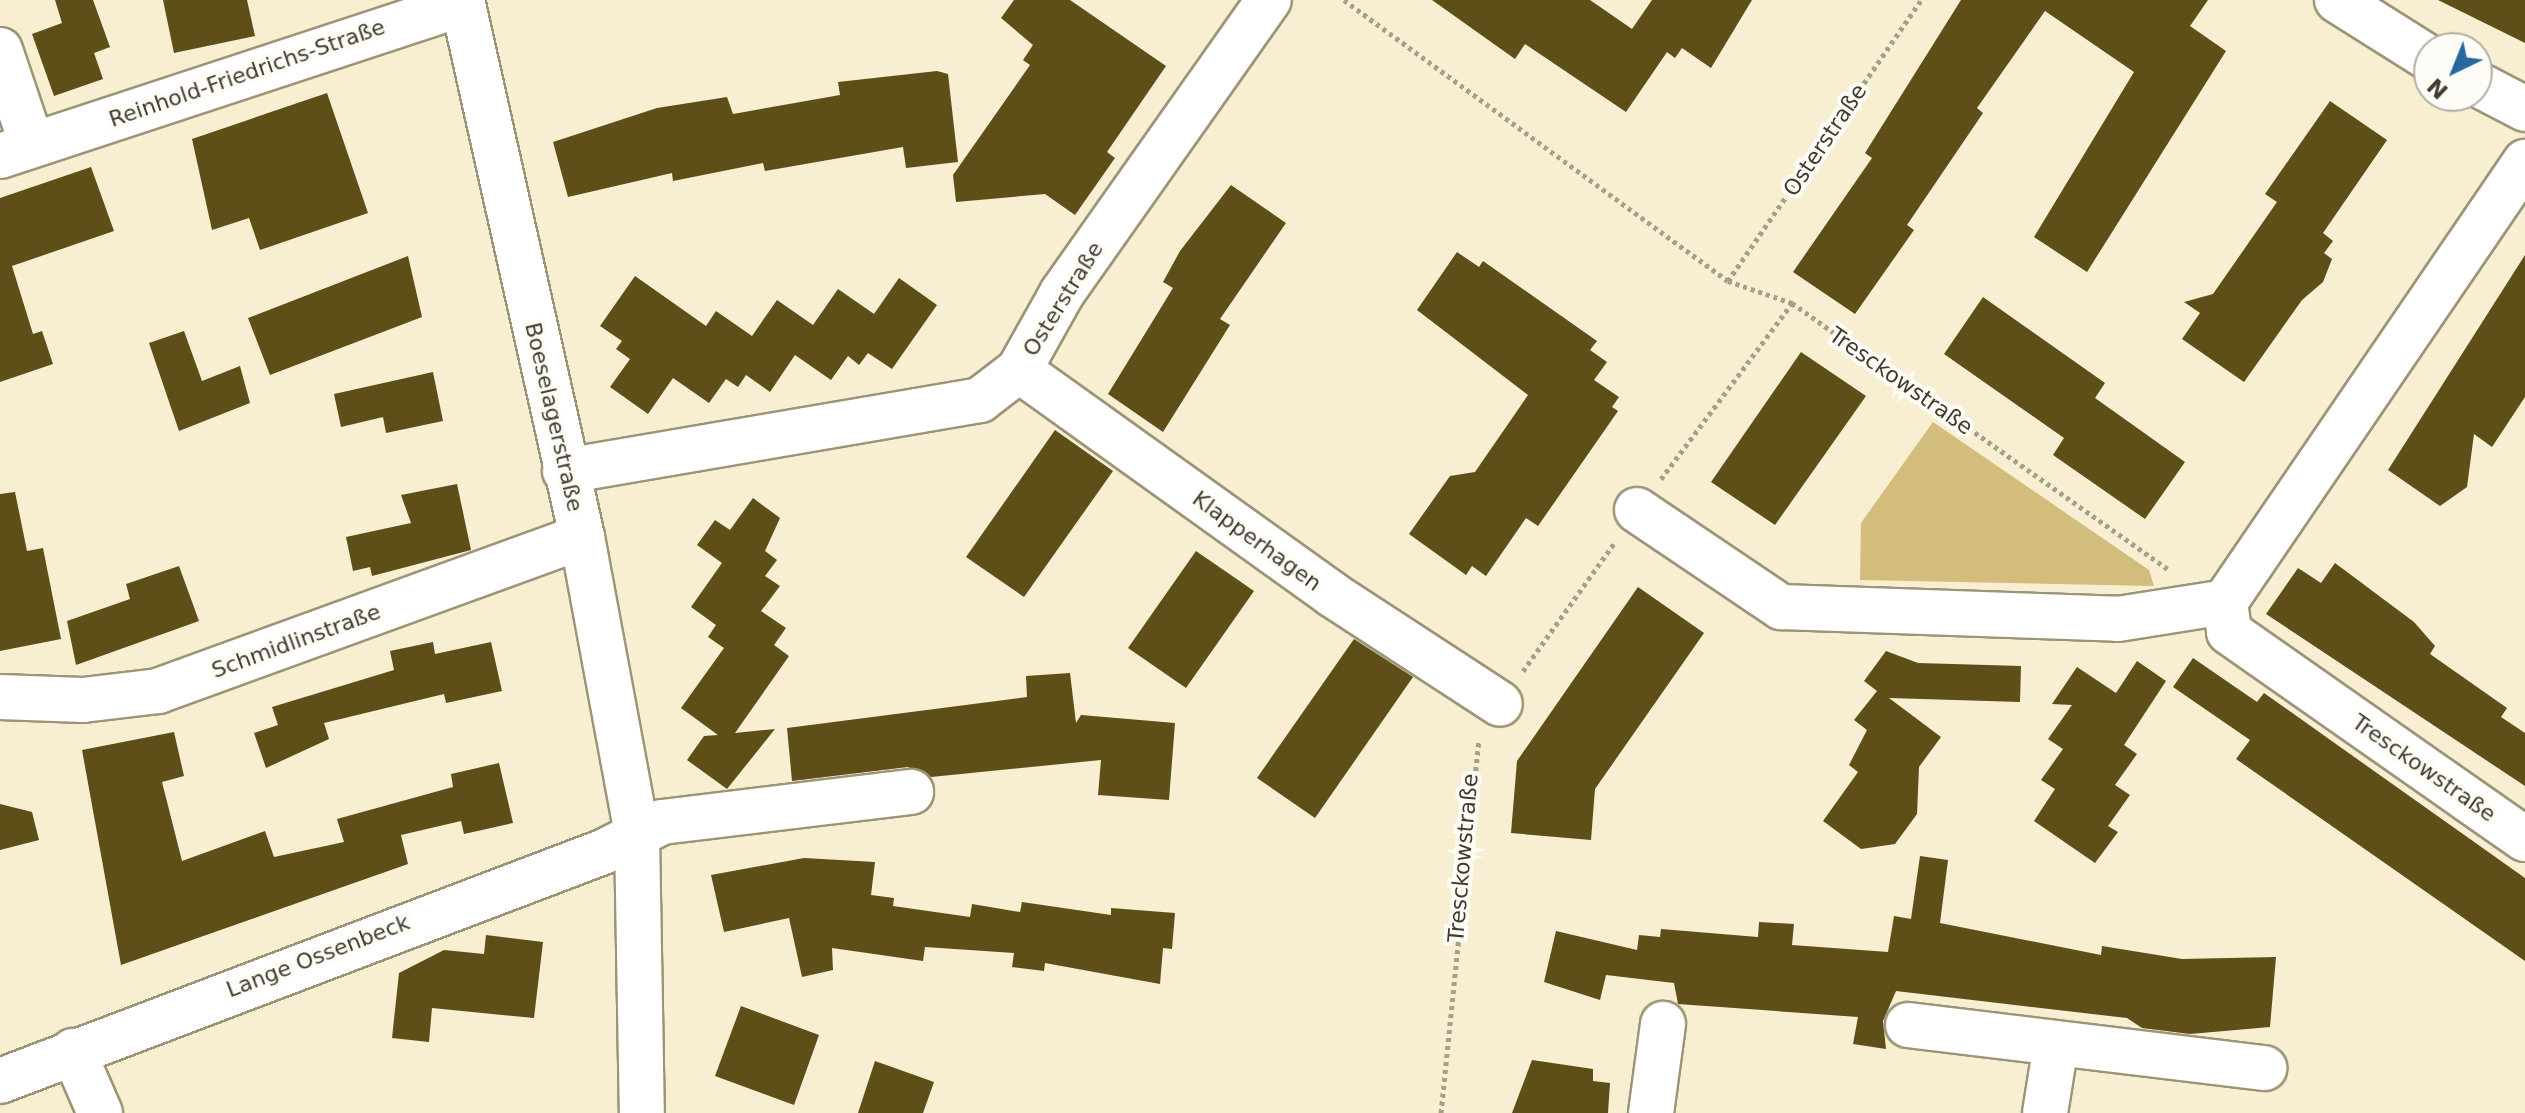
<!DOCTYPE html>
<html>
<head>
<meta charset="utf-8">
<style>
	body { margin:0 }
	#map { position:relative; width:2525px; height:1113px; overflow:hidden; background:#f8eed1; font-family:"DejaVu Sans",sans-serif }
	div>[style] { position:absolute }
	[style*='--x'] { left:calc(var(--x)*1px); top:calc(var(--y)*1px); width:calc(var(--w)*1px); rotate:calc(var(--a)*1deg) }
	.green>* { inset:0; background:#d2bd7c }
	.building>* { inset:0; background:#5e4e17 }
	.path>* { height:5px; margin-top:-2.5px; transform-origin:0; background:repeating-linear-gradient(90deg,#a69f89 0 4px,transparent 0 8px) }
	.roads { filter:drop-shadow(2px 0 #9d9478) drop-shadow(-2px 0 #9d9478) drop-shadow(0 2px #9d9478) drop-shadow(0 -2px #9d9478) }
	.minor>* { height:44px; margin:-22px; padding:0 22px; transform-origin:22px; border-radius:22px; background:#fff }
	span { translate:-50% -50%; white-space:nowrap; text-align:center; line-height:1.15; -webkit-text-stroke:8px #fefcf6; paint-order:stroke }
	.street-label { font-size:22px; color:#403c30 }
	.north { position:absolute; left:2413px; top:32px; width:80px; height:80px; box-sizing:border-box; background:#fefcf6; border:2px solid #b2afa7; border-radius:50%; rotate:223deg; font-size:22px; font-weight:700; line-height:32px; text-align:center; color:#403c30 }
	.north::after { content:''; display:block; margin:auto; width:28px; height:36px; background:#25689d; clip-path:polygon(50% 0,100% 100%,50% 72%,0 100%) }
</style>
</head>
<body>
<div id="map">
	<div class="green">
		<i style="clip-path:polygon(1933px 422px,2149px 570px,2154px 586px,1860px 580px,1861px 523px)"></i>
	</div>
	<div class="building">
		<i style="clip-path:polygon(55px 0,93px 0,110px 47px,94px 53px,103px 79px,54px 96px,32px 34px,62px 23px)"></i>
		<i style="clip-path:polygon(163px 0,247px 0,255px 36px,174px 53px)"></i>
		<i style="clip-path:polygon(1014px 0,1070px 0,1166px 66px,1107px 152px,1115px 158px,1075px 215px,1045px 194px,956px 202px,953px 175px,1030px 65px,1023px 60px,1033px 45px,1001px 18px)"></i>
		<i style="clip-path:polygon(1432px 0,1590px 0,1632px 29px,1652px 0,1752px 0,1711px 68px,1682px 48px,1675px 58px,1667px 52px,1626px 112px,1525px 44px,1515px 59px)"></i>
		<i style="clip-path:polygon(1961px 0,2208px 0,2190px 26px,2226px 51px,2087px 272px,2034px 237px,2134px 72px,2045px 11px,1977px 108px,1983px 113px,1907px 225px,1914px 230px,1855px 314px,1793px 272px,1872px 158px,1865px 153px)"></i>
		<i style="clip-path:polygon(2438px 0,2525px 0,2525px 43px)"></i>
		<i style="clip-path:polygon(937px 71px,948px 74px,958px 162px,906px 168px,903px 147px,765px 171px,763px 163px,673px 181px,672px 173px,568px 197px,553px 142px,657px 108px,727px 97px,733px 114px,840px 95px,838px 82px)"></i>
		<i style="clip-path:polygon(327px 93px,368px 213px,260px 250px,249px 218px,212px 230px,192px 139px)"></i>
		<i style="clip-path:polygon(2330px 101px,2387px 140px,2323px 233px,2333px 241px,2324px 253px,2332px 259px,2323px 282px,2302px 300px,2244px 382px,2182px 339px,2200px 313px,2184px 302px,2213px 294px,2277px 202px,2265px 194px)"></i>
		<i style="clip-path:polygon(91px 167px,114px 231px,12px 266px,33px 334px,42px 331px,53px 364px,0 382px,0 198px)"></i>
		<i style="clip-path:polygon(1231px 185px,1286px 223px,1220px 319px,1230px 325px,1163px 432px,1108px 394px,1173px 288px,1163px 282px,1180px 251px)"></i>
		<i style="clip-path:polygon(1457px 252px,1479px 267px,1483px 261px,1597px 341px,1590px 350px,1607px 362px,1594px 380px,1619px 397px,1612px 407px,1618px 411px,1538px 526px,1526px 518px,1486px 576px,1472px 566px,1466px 575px,1409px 534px,1450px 476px,1475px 472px,1528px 395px,1417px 310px)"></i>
		<i style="clip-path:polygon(2525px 255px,2525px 397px,2492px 447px,2474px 434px,2467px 487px,2440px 506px,2388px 470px)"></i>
		<i style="clip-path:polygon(408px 256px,422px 317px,270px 375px,248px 318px)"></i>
		<i style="clip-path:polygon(635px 276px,706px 326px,716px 311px,752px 336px,777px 300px,813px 325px,838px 289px,874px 314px,899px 278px,937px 305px,892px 369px,868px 353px,859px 365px,848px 356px,831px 380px,795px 355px,770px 392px,746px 375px,738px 387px,726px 379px,709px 403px,673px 378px,648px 414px,610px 387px,630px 359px,616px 349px,622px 341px,600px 326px)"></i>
		<i style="clip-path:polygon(1983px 297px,2105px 383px,2095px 398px,2185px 462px,2145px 519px,2053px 455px,2064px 438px,1944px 354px)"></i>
		<i style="clip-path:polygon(184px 331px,202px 381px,240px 366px,250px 403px,179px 431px,149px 343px)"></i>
		<i style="clip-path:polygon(1801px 352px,1866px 396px,1775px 525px,1711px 482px)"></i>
		<i style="clip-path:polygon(433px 372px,443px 421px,386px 433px,383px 417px,341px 427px,334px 394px)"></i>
		<i style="clip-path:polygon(1055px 430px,1113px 471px,1024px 597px,966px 557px)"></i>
		<i style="clip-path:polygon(457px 484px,471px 550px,372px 576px,370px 567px,353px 571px,346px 537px,411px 523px,401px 495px)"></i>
		<i style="clip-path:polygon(15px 492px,27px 551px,43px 548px,61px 639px,0 651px,0 494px)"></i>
		<i style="clip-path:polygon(753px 498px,780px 518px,765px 551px,777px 560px,765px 576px,780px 586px,761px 611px,786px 628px,774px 645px,789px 656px,735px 733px,775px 729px,727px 789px,687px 760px,704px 736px,718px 735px,681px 708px,724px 648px,708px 637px,716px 625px,691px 607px,722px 563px,697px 545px,715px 520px,730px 530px)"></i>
		<i style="clip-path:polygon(1196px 551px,1254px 591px,1186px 688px,1128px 648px)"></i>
		<i style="clip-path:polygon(2335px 563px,2414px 622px,2435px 646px,2430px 654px,2507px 708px,2501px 717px,2525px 733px,2525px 786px,2266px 614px,2298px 568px,2321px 583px)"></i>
		<i style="clip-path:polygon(179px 566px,199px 621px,76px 665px,67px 621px,130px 599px,126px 584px)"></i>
		<i style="clip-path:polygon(1638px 587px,1704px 633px,1595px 789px,1591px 840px,1511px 833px,1517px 761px)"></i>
		<i style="clip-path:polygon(1354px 639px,1413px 677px,1315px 818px,1257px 778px)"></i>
		<i style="clip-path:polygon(433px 642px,435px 654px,491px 642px,502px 691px,446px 703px,444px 694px,324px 723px,329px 739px,266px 768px,254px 733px,278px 725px,272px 707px,394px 670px,390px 651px)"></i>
		<i style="clip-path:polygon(1886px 651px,1918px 663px,2021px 666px,2020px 702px,1889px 698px,1941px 737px,1919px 767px,1917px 814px,1895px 844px,1861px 849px,1823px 821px,1858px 772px,1849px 765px,1867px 730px,1854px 720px,1877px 691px,1864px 681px)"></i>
		<i style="clip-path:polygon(2193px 658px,2257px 702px,2264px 693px,2525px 878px,2525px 961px,2236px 759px,2250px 740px,2173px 687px)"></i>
		<i style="clip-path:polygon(2137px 661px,2166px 681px,2124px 745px,2137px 754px,2115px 785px,2130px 795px,2108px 826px,2118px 832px,2095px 863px,2034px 821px,2055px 789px,2041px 780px,2063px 749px,2048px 739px,2072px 705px,2052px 704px,2077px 667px,2116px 693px)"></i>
		<i style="clip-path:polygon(1070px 673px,1076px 723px,1081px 715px,1175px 723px,1169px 800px,1098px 795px,1101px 760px,931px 777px,908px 767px,792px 781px,787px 728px,1027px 697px,1026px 676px)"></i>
		<i style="clip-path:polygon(174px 732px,184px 776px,162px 782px,182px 861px,265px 831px,274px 857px,344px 842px,337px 819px,453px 787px,451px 774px,499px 763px,513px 823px,464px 834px,461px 821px,401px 835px,408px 864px,121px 965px,82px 750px)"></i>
		<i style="clip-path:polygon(0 804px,32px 812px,39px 840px,0 850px)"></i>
		<i style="clip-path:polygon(1920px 856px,1948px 860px,1940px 923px,2101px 955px,2102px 946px,2182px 959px,2276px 957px,2270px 1027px,2190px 1034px,2142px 1028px,2127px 1018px,1896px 991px,1883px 1021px,1886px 1049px,1853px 1044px,1858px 1017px,1678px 1004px,1674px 983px,1606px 975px,1600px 1000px,1544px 982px,1556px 931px,1637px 950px,1639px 935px,1660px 937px,1661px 929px,1758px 937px,1759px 922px,1794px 924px,1792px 945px,1888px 952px,1894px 916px,1911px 919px)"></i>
		<i style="clip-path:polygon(804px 858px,875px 862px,871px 895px,894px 898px,893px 906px,970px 917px,972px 904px,1020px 912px,1022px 902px,1111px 915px,1111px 908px,1175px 913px,1172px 949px,1163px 948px,1160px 984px,1045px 963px,1044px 971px,1012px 967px,1014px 953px,925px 947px,923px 961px,832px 948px,833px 970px,802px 977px,789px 918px,724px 932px,711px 875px)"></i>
		<i style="clip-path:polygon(486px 935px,543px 942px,534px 1018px,432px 1008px,429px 1042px,392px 1038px,399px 973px,444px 950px,484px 954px)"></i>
		<i style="clip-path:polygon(741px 1006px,819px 1035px,794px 1105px,715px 1076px)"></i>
		<i style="clip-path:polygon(1532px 1060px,1593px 1069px,1593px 1081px,1610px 1083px,1608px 1113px,1512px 1113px)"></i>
		<i style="clip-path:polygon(875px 1061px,934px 1082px,923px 1113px,858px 1113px)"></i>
	</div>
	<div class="path">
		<i style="--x:1344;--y:0;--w:476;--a:36.2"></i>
		<i style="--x:1728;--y:281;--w:68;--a:19"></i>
		<i style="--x:1792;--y:303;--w:460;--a:35.3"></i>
		<i style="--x:1728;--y:281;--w:341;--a:-55.5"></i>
		<i style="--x:1661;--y:479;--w:219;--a:-53.3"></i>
		<i style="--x:1523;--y:671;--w:158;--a:-54.5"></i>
		<i style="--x:1441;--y:1113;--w:375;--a:-84.2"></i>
	</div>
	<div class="roads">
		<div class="minor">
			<i style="--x:462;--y:0;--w:550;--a:77.4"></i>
			<i style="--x:582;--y:537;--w:303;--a:79.5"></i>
			<i style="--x:637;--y:835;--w:278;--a:89"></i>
			<i style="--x:2337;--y:0;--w:109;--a:32.2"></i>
			<i style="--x:0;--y:50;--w:100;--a:71.4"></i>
			<i style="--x:2477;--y:84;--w:54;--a:27.5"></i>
			<i style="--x:0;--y:156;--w:487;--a:-18.2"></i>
			<i style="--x:1019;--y:370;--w:386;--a:35.6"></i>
			<i style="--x:1333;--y:595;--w:199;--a:33.1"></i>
			<i style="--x:565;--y:471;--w:421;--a:-9.7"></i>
			<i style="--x:980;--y:400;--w:49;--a:-37.6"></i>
			<i style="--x:1019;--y:370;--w:88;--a:-60.8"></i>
			<i style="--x:1062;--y:293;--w:359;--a:-54.8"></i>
			<i style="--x:1637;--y:510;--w:174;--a:34"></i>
			<i style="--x:1781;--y:607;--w:337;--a:2"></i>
			<i style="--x:2118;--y:619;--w:108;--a:-9"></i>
			<i style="--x:2225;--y:602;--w:533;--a:-55.71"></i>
			<i style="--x:2225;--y:602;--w:30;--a:82"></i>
			<i style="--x:2229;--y:632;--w:361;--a:35"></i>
			<i style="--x:0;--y:697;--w:83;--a:2.1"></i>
			<i style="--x:83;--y:700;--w:76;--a:-6.8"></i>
			<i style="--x:158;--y:691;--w:451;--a:-20"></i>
			<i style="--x:1908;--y:1025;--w:359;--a:6.9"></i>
			<i style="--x:73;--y:1051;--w:68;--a:66.5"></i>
			<i style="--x:0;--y:1081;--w:645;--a:-20.8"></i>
			<i style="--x:603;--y:852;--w:66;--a:-27"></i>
			<i style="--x:662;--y:822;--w:251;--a:-6.9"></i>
			<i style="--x:1651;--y:1113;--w:90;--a:-82.3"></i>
			<i style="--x:2045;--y:1113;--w:70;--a:-80.9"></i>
		</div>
	</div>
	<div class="street-label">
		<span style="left:247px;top:73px;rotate:-19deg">Reinhold-Friedrichs-Straße</span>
		<span style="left:1825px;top:140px;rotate:-56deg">Osterstraße</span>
		<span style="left:1063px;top:299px;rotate:-58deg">Osterstraße</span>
		<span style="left:1901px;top:381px;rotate:35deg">Tresckowstraße</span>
		<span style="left:554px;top:417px;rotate:77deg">Boeselagerstraße</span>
		<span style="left:1257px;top:541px;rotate:36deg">Klapperhagen</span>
		<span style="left:296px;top:641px;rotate:-20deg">Schmidlinstraße</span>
		<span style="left:2424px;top:768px;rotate:35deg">Tresckowstraße</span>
		<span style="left:1463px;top:858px;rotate:-85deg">Tresckowstraße</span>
		<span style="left:318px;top:956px;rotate:-21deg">Lange Ossenbeck</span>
	</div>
	<div class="north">N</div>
</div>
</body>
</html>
